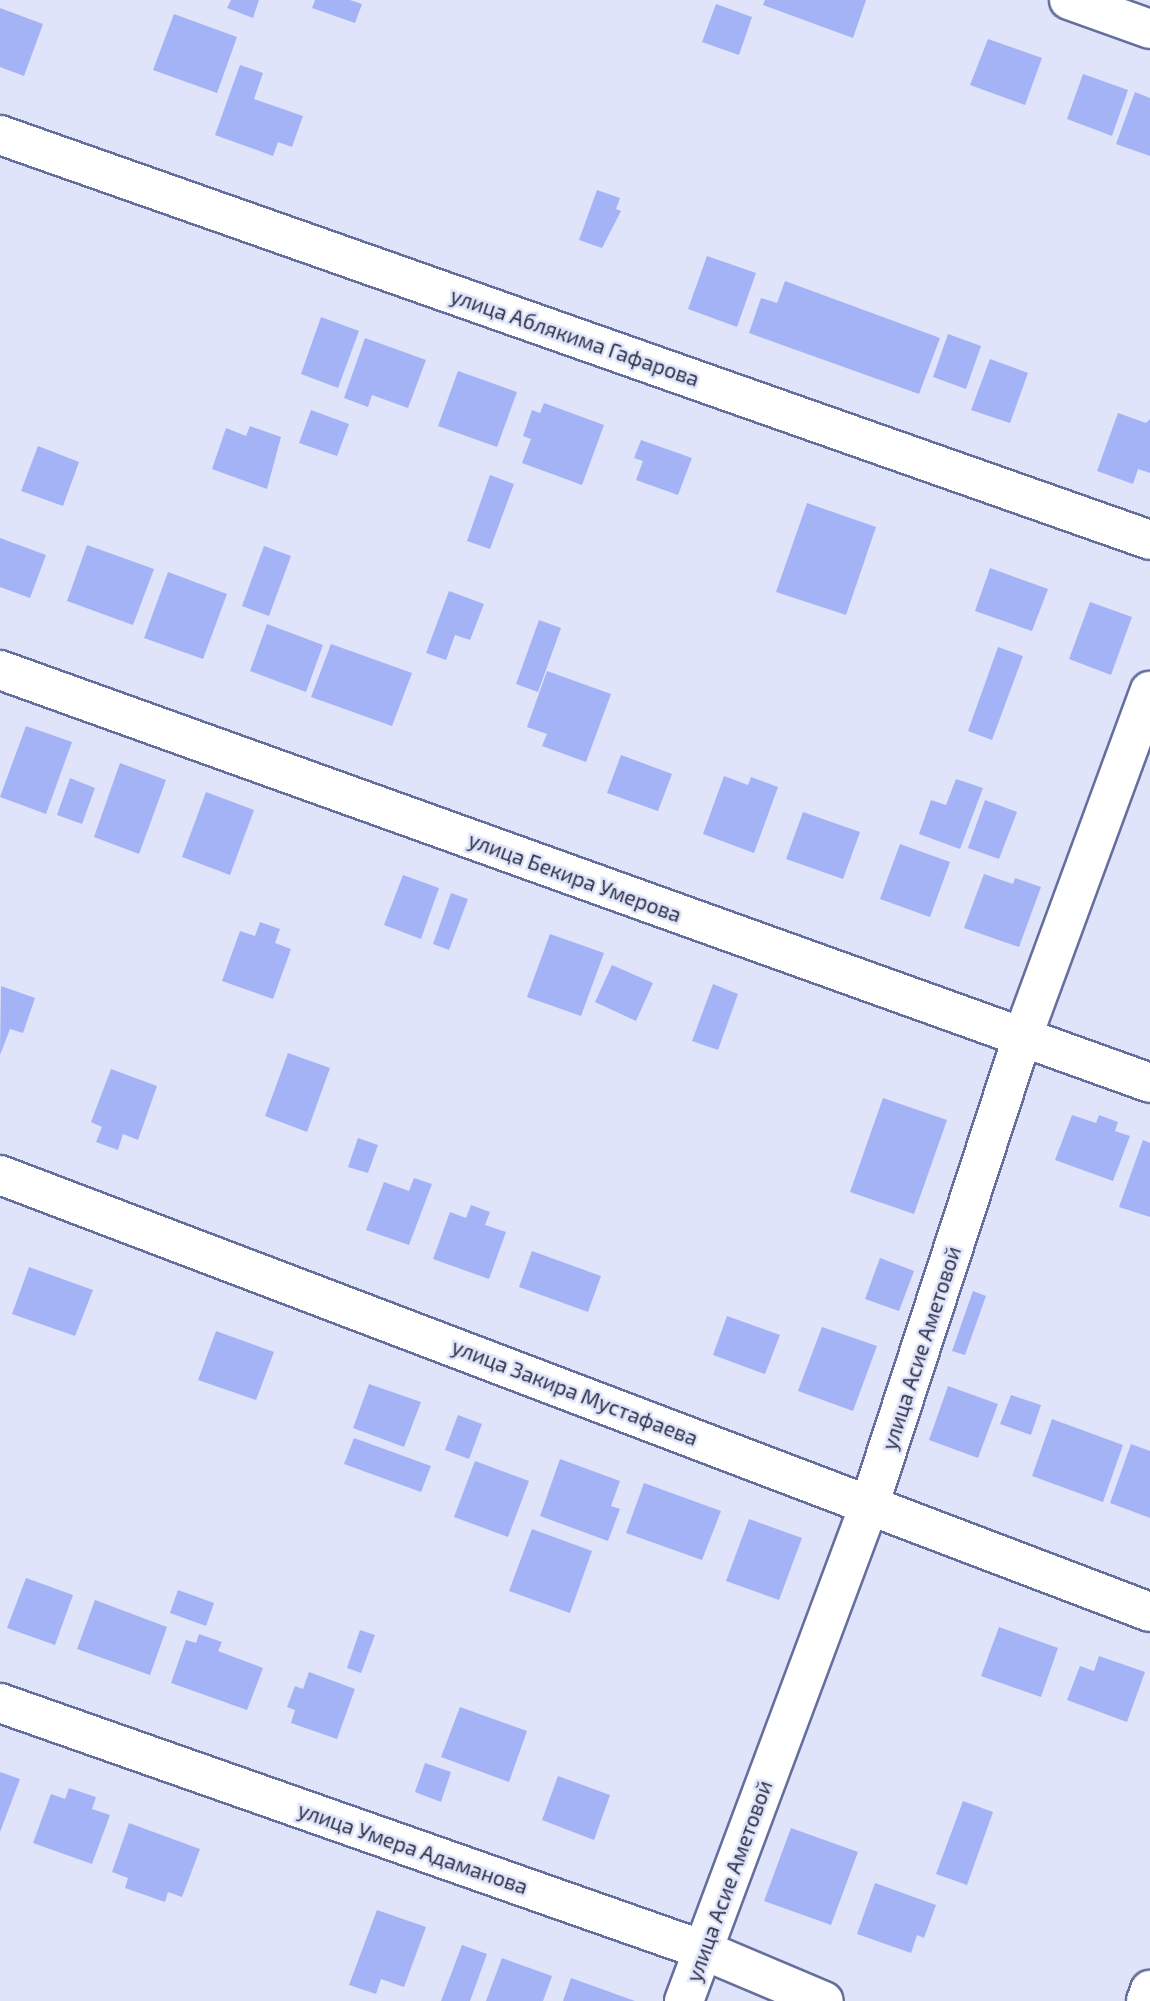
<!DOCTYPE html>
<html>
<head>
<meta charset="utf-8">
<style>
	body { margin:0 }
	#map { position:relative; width:1150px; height:2001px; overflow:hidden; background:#dfe4fa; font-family:"Exo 2",sans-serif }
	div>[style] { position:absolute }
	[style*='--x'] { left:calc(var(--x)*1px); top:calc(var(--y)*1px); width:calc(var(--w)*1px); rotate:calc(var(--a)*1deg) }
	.building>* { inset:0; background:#a4b3f5 }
	.roads { filter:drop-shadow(2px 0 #656f9d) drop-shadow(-2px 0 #656f9d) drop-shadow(0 2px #656f9d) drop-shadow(0 -2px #656f9d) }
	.minor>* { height:38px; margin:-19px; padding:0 19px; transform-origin:19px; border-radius:19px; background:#fff }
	span { translate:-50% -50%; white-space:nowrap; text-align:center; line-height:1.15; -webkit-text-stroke:5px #dfe4fa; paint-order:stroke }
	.street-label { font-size:21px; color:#303549 }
</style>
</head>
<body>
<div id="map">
	<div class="building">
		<i style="clip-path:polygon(231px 0,259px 0,253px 18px,227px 8px)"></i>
		<i style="clip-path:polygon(315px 0,350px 0,362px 4px,355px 23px,312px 8px)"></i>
		<i style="clip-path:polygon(765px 0,866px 0,853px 38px,763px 5px)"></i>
		<i style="clip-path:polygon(716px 4px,752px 17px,739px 55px,702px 42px)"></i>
		<i style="clip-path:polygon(0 8px,43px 24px,24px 76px,0 67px)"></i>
		<i style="clip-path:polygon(174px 14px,237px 37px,217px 93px,153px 70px)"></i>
		<i style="clip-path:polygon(988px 39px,1042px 58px,1025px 105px,970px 85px)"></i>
		<i style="clip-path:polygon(240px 65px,263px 73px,254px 99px,303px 116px,292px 147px,278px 142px,273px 156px,215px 135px)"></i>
		<i style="clip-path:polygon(1083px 74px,1128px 90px,1112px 136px,1067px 119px)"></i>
		<i style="clip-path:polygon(1135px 92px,1150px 98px,1150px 156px,1116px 144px)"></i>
		<i style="clip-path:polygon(597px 190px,620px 198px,616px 209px,621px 211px,602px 248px,579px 240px)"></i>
		<i style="clip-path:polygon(707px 256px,756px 273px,737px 327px,688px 309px)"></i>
		<i style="clip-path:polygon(785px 281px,940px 338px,919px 394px,749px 333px,761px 298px,777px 303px)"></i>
		<i style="clip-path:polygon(321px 317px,359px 331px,338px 388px,301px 374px)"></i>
		<i style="clip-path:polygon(948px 334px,981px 346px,966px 389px,933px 377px)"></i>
		<i style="clip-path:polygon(365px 338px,426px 360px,408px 408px,372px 395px,368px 407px,344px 398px)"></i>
		<i style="clip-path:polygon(990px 359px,1028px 373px,1010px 423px,971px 410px)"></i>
		<i style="clip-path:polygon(458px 371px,517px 392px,497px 447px,438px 426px)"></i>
		<i style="clip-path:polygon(544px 403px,604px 425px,582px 485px,522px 463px,531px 439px,523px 436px,532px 410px,540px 413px)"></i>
		<i style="clip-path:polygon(311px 410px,349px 424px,337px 456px,299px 443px)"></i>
		<i style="clip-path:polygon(1118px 413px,1146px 423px,1150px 419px,1150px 473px,1138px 469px,1133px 484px,1097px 471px)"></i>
		<i style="clip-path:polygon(250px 426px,281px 437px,267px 489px,212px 469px,226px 428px,246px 436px)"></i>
		<i style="clip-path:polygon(641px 440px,692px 458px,678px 495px,636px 480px,643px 461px,634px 458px)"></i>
		<i style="clip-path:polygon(38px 446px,79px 462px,63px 506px,21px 491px)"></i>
		<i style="clip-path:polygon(490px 475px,514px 484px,490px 549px,467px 541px)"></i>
		<i style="clip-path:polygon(807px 503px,876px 527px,846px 615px,776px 592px)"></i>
		<i style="clip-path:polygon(0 538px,46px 555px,30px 598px,0 587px)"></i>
		<i style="clip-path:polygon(87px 545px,154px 569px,133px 625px,67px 601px)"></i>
		<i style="clip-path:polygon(264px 546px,291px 556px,269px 616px,242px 606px)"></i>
		<i style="clip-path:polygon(990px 568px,1048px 589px,1032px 631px,975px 611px)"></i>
		<i style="clip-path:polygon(168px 572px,227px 594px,203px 659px,144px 638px)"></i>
		<i style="clip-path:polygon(449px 591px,484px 604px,470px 640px,455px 635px,446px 660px,426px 653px)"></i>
		<i style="clip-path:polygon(1090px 602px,1132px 617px,1111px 675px,1069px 659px)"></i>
		<i style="clip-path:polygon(539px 620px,561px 628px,538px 692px,516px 684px)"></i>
		<i style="clip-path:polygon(267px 624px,323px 645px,306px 692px,250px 671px)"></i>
		<i style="clip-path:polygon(331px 644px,412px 673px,392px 726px,311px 697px)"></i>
		<i style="clip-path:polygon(998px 647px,1023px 656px,992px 740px,968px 731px)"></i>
		<i style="clip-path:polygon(547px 671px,611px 694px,586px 762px,542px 746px,547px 734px,527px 727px)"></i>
		<i style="clip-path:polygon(26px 726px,72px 742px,46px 814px,0 797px)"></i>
		<i style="clip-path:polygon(621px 755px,672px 774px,658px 811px,607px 793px)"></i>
		<i style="clip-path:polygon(120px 763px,166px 780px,139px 854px,94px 837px)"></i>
		<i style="clip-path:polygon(724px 776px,748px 785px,751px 777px,778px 787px,754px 853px,703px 834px)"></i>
		<i style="clip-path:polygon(70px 778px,95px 788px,82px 824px,57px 815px)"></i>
		<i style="clip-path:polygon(956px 779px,983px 788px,960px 849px,919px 834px,931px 800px,946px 805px)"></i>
		<i style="clip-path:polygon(206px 792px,254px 810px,230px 875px,182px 857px)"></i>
		<i style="clip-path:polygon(985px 800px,1017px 812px,999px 859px,968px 848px)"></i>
		<i style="clip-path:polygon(803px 812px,860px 832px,843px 879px,786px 859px)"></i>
		<i style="clip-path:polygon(900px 844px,950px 862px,930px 917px,880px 899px)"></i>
		<i style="clip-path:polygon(984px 874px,1013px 884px,1015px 878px,1041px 887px,1019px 947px,964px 928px)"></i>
		<i style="clip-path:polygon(403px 875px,439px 888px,421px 939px,384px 925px)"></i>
		<i style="clip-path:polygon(451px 893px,468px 899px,449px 950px,433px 944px)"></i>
		<i style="clip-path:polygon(260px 922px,280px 929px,275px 943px,291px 949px,273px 999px,222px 981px,240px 931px,255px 936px)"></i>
		<i style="clip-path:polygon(550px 934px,604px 953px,581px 1016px,527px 997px)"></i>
		<i style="clip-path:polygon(612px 965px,653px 983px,636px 1021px,595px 1002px)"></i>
		<i style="clip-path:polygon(713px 984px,738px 994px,718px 1050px,692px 1041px)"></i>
		<i style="clip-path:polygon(1px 986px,35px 998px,23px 1033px,10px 1029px,0 1055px)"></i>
		<i style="clip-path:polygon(288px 1053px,330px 1068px,307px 1132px,265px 1116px)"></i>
		<i style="clip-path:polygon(111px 1069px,157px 1086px,138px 1140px,123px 1134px,118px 1150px,96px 1142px,102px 1127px,91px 1122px)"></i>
		<i style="clip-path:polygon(883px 1098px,947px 1120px,914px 1214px,850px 1192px)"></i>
		<i style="clip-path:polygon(1072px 1115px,1096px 1123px,1099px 1115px,1118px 1122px,1115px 1131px,1130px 1136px,1113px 1181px,1055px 1160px)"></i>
		<i style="clip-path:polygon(358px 1138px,378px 1145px,368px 1173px,348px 1167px)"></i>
		<i style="clip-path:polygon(1143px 1140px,1150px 1143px,1150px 1217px,1119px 1207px)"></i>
		<i style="clip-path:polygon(414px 1178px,432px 1184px,409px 1245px,366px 1230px,384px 1182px,409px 1191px)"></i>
		<i style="clip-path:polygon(471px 1205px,490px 1212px,485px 1225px,506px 1232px,489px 1279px,433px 1259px,450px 1212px,466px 1218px)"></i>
		<i style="clip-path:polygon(532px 1251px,601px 1276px,588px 1312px,519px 1287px)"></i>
		<i style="clip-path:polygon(880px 1258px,914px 1271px,899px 1311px,865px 1299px)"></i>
		<i style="clip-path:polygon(29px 1267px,93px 1290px,75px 1336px,12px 1314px)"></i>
		<i style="clip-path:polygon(973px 1291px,986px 1296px,965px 1355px,952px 1351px)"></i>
		<i style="clip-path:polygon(727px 1316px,780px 1335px,765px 1374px,713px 1355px)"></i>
		<i style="clip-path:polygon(822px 1327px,877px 1346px,853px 1411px,798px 1391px)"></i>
		<i style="clip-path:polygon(216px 1331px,274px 1352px,256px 1400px,198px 1380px)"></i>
		<i style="clip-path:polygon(369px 1384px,421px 1402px,404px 1447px,353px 1428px)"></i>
		<i style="clip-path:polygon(948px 1386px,998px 1404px,978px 1458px,929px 1440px)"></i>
		<i style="clip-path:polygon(1011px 1395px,1041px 1405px,1031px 1435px,1000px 1424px)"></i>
		<i style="clip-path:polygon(458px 1415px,482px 1424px,469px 1459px,445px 1450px)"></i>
		<i style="clip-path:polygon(1052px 1419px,1123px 1445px,1103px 1502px,1032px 1476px)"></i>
		<i style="clip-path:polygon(354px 1438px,431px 1466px,421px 1492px,344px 1464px)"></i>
		<i style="clip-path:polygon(1131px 1444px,1150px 1451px,1150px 1518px,1110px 1503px)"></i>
		<i style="clip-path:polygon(560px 1459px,620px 1481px,611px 1506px,620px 1509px,608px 1541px,540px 1516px)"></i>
		<i style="clip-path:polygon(475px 1461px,529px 1481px,508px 1537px,454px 1517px)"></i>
		<i style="clip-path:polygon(644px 1483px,721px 1511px,702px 1560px,626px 1533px)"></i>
		<i style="clip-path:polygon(749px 1519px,802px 1538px,779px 1600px,726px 1581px)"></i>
		<i style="clip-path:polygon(532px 1529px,592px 1551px,570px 1613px,509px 1591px)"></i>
		<i style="clip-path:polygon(26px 1578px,73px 1595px,55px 1645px,7px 1628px)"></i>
		<i style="clip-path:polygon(178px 1590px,214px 1603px,206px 1626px,170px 1613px)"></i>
		<i style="clip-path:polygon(95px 1600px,167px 1627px,150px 1675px,77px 1649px)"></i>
		<i style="clip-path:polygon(999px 1627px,1058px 1648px,1041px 1697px,981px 1676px)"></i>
		<i style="clip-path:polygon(360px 1630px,375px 1635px,361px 1673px,347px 1668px)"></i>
		<i style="clip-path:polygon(199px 1634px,222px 1642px,218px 1651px,263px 1668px,247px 1710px,171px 1683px,186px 1640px,196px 1643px)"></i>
		<i style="clip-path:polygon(1099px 1656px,1145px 1672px,1127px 1722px,1067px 1700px,1080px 1666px,1094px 1671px)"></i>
		<i style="clip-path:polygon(309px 1672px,355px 1689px,337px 1739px,291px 1723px,295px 1710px,287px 1707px,295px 1686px,303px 1689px)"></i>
		<i style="clip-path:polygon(460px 1707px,527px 1731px,509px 1782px,441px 1757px)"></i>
		<i style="clip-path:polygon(425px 1763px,451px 1772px,441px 1802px,415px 1792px)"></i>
		<i style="clip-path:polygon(0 1772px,20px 1779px,0 1832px)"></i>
		<i style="clip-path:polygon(558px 1776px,610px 1795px,594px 1840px,542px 1820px)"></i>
		<i style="clip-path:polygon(69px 1788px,96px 1797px,92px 1809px,110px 1815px,92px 1864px,33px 1843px,51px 1794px,65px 1799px)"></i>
		<i style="clip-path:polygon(963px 1801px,993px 1812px,967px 1885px,936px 1874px)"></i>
		<i style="clip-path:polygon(129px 1823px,200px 1849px,182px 1897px,168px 1892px,165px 1902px,125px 1888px,128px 1878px,112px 1872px)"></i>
		<i style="clip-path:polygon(791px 1828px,858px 1852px,831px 1925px,764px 1901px)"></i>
		<i style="clip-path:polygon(875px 1883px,936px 1905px,924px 1938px,917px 1935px,911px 1953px,857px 1934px)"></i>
		<i style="clip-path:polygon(377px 1910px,426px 1927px,404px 1987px,381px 1979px,376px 1994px,349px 1985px)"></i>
		<i style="clip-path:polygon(462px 1945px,487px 1954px,470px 2001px,441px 2001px)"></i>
		<i style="clip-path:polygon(502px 1958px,552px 1976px,543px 2001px,486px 2001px)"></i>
		<i style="clip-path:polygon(571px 1978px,635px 2001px,563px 2001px)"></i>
	</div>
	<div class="roads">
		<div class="minor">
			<i style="--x:1069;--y:0;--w:86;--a:19.7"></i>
			<i style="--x:0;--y:135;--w:1219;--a:19.4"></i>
			<i style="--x:0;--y:670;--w:1222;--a:19.75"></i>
			<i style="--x:0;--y:1175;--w:1230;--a:20.81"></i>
			<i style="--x:0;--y:1703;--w:745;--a:19.36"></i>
			<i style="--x:703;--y:1950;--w:131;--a:22.9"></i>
			<i style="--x:684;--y:2001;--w:532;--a:-69.52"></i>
			<i style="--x:870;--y:1503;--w:489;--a:-71.9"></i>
			<i style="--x:1022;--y:1038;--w:370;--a:-69.8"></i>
			<i style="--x:1146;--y:2001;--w:12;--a:-70"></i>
		</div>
	</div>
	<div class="street-label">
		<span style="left:575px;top:337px;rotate:19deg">улица Аблякима Гафарова</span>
		<span style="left:575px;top:877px;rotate:20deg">улица Бекира Умерова</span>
		<span style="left:921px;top:1348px;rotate:-72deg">улица Асие Аметовой</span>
		<span style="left:575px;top:1392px;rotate:21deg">улица Закира Мустафаева</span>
		<span style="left:413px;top:1848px;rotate:19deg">улица Умера Адаманова</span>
		<span style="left:729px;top:1881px;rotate:-70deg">улица Асие Аметовой</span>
	</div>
</div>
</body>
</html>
